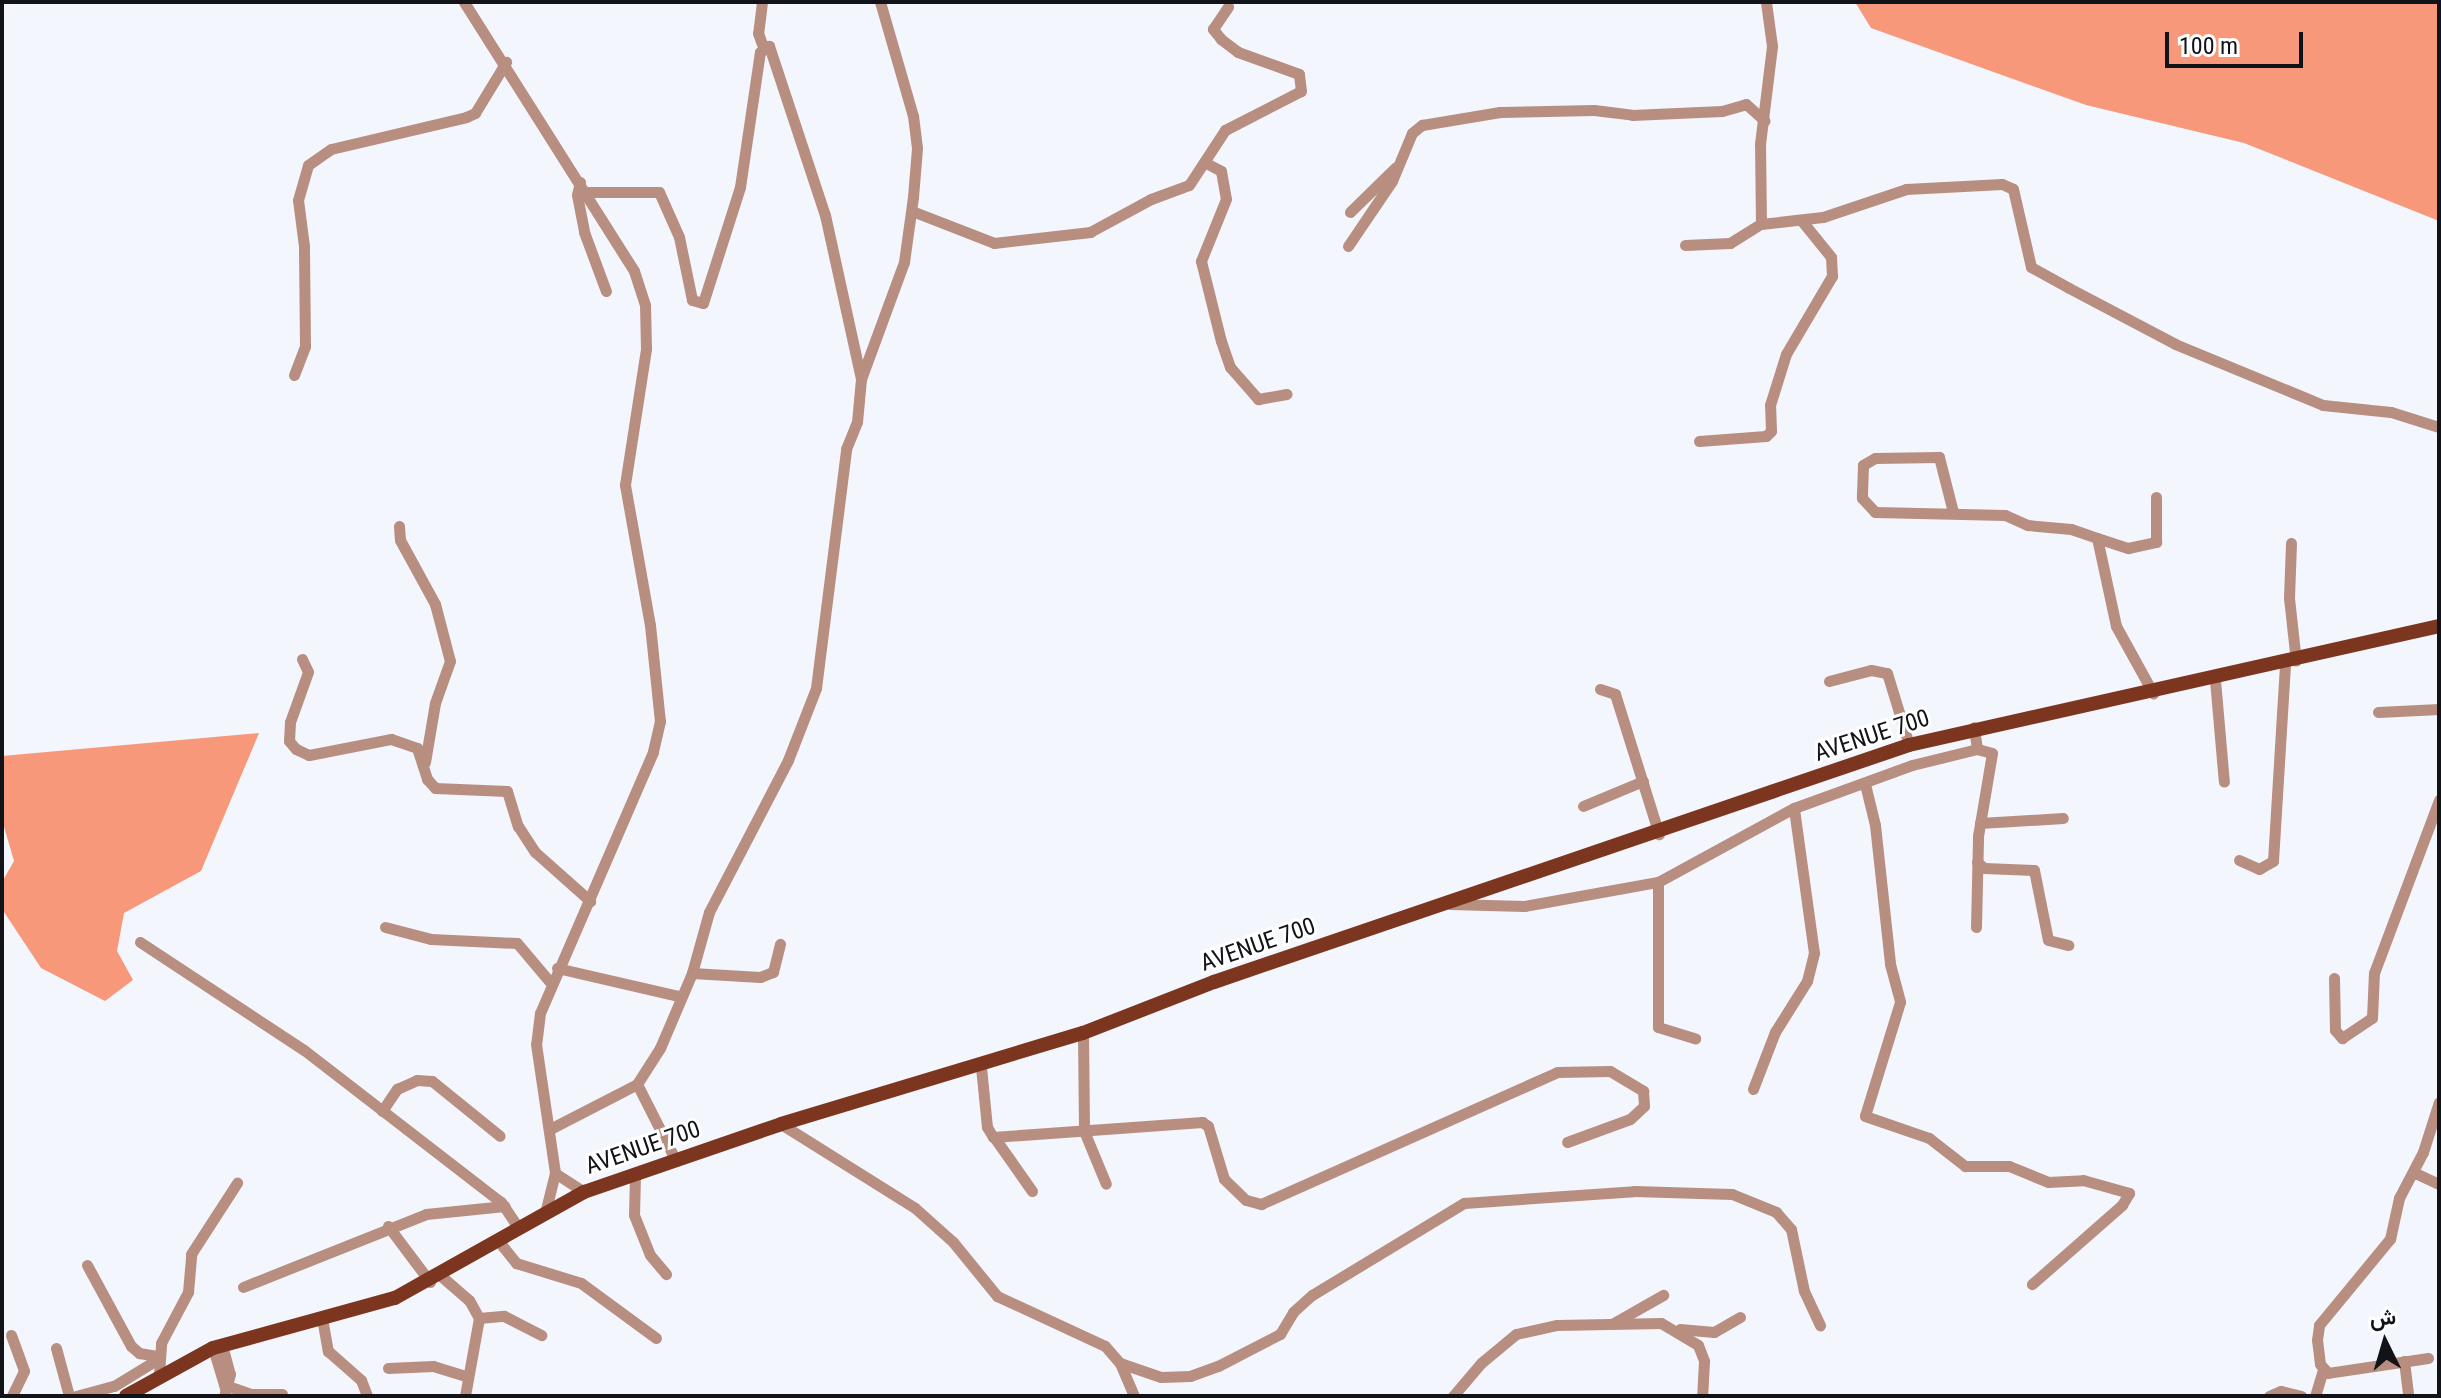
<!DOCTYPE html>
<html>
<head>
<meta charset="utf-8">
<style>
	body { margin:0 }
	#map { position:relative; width:2441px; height:1398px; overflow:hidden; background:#f3f6fd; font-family:"Roboto Condensed",Vazirmatn,sans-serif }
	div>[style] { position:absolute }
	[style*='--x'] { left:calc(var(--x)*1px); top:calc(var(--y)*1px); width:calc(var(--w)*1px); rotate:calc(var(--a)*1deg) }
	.forest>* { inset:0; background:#f7987a }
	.minor>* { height:11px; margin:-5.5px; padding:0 5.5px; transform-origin:5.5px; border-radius:5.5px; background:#b88e80 }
	.major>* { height:14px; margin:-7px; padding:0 7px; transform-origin:7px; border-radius:7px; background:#7c361f }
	span { translate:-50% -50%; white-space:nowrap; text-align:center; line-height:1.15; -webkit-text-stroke:6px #fff; paint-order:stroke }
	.street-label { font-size:24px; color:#111318 }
	.frame { position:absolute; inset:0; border:4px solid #111318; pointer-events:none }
	.north { position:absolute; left:2345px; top:1302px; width:80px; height:80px; -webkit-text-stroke:6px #fff; paint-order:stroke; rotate:355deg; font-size:22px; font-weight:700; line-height:32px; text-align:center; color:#111318 }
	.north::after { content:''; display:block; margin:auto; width:28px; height:36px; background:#111318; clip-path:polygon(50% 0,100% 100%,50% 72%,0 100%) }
	.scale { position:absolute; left:2165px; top:32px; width:138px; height:36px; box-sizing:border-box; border:4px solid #111318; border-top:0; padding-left:10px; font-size:24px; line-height:28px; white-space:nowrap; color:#111318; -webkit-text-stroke:6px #fff; paint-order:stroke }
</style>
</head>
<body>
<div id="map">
	<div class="forest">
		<i style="clip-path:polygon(1855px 2px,2439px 2px,2439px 221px,2244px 143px,2086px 105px,1871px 28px)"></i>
		<i style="clip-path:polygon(259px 733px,201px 871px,124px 913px,117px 951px,133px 980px,105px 1001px,41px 968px,2px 909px,2px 882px,14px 861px,2px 820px,2px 756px)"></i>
	</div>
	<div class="minor">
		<i style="--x:464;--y:2;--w:318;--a:57.7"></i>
		<i style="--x:634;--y:271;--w:36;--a:72"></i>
		<i style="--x:645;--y:305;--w:44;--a:88.7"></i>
		<i style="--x:646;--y:349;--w:138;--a:98.8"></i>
		<i style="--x:625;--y:485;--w:142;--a:79.9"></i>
		<i style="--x:650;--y:625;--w:97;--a:84.1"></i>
		<i style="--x:660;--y:721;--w:32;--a:103"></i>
		<i style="--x:653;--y:752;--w:284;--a:113.4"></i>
		<i style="--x:540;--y:1013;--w:31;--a:97"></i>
		<i style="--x:536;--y:1044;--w:130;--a:81.6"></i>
		<i style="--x:555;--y:1173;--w:38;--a:104"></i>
		<i style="--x:762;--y:2;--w:31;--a:97"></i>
		<i style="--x:758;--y:33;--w:15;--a:70"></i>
		<i style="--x:1206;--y:163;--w:17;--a:28"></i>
		<i style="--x:1221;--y:171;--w:28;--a:80"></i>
		<i style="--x:1226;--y:199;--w:67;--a:112"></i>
		<i style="--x:1201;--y:261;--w:82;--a:76"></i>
		<i style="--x:1221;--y:341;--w:28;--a:71"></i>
		<i style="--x:1230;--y:367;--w:43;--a:48.8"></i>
		<i style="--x:1258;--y:399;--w:29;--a:-10"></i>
		<i style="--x:580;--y:182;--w:13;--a:103"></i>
		<i style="--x:577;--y:195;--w:38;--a:79"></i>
		<i style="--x:584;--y:232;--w:63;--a:69.6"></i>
		<i style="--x:587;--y:192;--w:72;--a:0"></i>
		<i style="--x:659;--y:192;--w:49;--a:66"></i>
		<i style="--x:679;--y:237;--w:64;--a:78.3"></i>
		<i style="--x:692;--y:300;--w:11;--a:15"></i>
		<i style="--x:703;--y:303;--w:122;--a:-72.3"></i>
		<i style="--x:740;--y:187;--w:136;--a:-81.6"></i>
		<i style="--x:760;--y:52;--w:11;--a:-34"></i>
		<i style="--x:769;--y:46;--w:178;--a:71.7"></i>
		<i style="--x:825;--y:215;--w:168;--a:77.6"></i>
		<i style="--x:912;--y:211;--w:88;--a:21.3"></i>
		<i style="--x:994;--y:243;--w:97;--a:-6.5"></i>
		<i style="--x:1090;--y:232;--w:69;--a:-28.4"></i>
		<i style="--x:1151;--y:199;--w:40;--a:-20.2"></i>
		<i style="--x:1189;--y:185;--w:66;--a:-56.8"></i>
		<i style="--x:1225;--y:130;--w:85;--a:-27.2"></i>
		<i style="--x:1301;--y:91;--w:17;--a:-97"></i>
		<i style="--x:1299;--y:74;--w:65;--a:-160.2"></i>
		<i style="--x:1238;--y:52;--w:21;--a:-143"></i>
		<i style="--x:1221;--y:39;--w:13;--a:-129"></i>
		<i style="--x:1213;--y:29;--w:27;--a:-56"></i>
		<i style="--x:1350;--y:212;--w:64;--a:-44.4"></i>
		<i style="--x:1761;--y:224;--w:80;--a:-90.7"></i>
		<i style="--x:1760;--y:144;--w:99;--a:-83"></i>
		<i style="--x:1772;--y:46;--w:44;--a:-97.8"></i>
		<i style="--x:1685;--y:245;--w:45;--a:-2.5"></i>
		<i style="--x:1730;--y:243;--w:36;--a:-32"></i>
		<i style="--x:1761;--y:224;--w:62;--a:-6.4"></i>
		<i style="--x:1823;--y:217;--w:88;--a:-18.6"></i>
		<i style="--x:1906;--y:189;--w:96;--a:-3"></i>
		<i style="--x:2002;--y:184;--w:12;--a:24"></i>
		<i style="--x:2013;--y:189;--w:80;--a:77"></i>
		<i style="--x:2031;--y:267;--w:43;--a:28.9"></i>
		<i style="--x:2069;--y:288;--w:120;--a:27.8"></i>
		<i style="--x:2175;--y:344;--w:160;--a:22.4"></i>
		<i style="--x:2323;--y:405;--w:68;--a:5.9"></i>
		<i style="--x:2391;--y:412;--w:50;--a:17.4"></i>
		<i style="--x:1348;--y:246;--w:78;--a:-55.9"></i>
		<i style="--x:1392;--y:181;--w:52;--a:-67.4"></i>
		<i style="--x:1412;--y:133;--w:13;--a:-39"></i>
		<i style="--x:1422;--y:125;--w:79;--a:-9.5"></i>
		<i style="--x:1500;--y:112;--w:94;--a:-1.2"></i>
		<i style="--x:1594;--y:110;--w:38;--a:7"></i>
		<i style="--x:1632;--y:115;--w:90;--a:-2.5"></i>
		<i style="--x:1722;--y:111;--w:25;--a:-16"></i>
		<i style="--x:1746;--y:104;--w:25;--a:42"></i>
		<i style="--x:294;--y:375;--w:31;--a:-69"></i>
		<i style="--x:305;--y:346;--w:100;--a:-90.6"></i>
		<i style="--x:304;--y:246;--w:46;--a:-97.4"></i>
		<i style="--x:298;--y:200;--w:36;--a:-74"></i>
		<i style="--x:308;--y:165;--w:28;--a:-35"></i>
		<i style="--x:331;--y:149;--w:139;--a:-13.3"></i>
		<i style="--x:466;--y:117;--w:10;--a:-24"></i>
		<i style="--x:475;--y:113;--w:60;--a:-58.7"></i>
		<i style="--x:1699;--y:441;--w:67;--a:-4.3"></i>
		<i style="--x:1766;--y:436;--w:7;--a:-45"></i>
		<i style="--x:1771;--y:431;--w:26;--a:-92"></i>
		<i style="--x:1770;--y:405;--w:53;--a:-72.6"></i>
		<i style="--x:1786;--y:354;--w:91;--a:-59.5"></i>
		<i style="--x:1832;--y:276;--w:19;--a:-93"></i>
		<i style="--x:1831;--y:257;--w:46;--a:-128.9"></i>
		<i style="--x:1953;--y:512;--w:57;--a:-104.3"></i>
		<i style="--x:1939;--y:457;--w:64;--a:179.1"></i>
		<i style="--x:1875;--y:458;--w:14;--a:150"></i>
		<i style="--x:1863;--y:465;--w:33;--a:92"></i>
		<i style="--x:1862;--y:498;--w:19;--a:47"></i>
		<i style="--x:1875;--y:512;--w:130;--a:1.3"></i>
		<i style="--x:2005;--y:515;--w:24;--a:24"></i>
		<i style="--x:2027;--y:525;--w:44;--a:5.2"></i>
		<i style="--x:2071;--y:529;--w:28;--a:19"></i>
		<i style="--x:2097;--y:538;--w:90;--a:77.8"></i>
		<i style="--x:2116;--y:626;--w:77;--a:61.1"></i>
		<i style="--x:399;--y:526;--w:14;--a:86"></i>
		<i style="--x:400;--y:540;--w:73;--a:61.3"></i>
		<i style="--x:435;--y:604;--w:59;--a:75.3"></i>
		<i style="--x:450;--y:661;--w:45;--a:109.7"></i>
		<i style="--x:435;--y:703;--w:60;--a:99.6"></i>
		<i style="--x:2097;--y:538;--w:33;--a:18"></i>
		<i style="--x:2128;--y:548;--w:29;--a:-12"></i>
		<i style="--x:2156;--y:542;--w:45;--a:-90"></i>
		<i style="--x:2291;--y:543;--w:55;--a:92.1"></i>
		<i style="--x:2289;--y:598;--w:63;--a:83.7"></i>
		<i style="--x:302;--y:659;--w:14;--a:65"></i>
		<i style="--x:308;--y:672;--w:53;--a:109.8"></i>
		<i style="--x:290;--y:722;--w:19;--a:93"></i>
		<i style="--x:289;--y:741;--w:11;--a:49"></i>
		<i style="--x:296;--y:749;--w:14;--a:25"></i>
		<i style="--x:309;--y:755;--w:84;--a:-11"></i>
		<i style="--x:391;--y:739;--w:28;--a:19"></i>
		<i style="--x:417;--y:748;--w:33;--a:72"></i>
		<i style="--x:427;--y:779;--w:12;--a:48"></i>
		<i style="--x:435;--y:788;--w:72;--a:2.4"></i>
		<i style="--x:507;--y:791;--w:37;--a:73"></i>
		<i style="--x:518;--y:826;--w:31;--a:57"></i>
		<i style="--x:535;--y:852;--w:74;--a:41.7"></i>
		<i style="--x:2215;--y:680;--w:102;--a:85"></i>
		<i style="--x:1829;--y:681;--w:43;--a:-14.7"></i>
		<i style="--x:1871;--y:670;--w:16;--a:11"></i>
		<i style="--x:1887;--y:673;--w:75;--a:73"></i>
		<i style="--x:1600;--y:689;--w:16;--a:18"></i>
		<i style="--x:1615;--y:694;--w:147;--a:72.6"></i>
		<i style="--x:2378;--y:712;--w:61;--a:-2.8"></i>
		<i style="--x:1865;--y:784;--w:42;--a:76.3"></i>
		<i style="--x:1875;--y:825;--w:140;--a:83.8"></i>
		<i style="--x:1890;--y:964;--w:39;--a:75"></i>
		<i style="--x:1900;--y:1002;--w:119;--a:107.1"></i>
		<i style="--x:1865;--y:1116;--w:68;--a:19"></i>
		<i style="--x:1929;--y:1138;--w:46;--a:37.9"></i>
		<i style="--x:1965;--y:1166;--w:44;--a:0"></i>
		<i style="--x:2009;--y:1166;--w:42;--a:22.3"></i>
		<i style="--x:2048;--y:1182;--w:35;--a:-3"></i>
		<i style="--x:2083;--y:1180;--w:48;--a:15.8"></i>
		<i style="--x:2129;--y:1193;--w:14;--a:120"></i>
		<i style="--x:2122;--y:1205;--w:120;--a:138.7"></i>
		<i style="--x:1583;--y:806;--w:65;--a:-22.6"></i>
		<i style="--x:1980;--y:823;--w:83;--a:-3.4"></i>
		<i style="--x:2239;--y:860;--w:22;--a:24"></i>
		<i style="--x:2259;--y:869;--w:16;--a:-30"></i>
		<i style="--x:2273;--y:861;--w:198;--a:-86.5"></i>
		<i style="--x:1977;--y:862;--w:9;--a:41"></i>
		<i style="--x:1984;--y:868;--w:50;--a:2.3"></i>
		<i style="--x:2034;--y:870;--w:71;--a:78.7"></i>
		<i style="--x:2048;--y:940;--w:21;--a:14"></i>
		<i style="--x:1658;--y:882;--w:145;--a:90"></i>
		<i style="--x:1658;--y:1027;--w:39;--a:17"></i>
		<i style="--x:1450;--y:904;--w:74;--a:1.5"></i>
		<i style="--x:1524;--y:906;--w:136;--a:-10.2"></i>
		<i style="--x:1658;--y:882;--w:155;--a:-28.6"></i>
		<i style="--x:1794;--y:808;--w:126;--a:-20"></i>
		<i style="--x:1912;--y:765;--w:67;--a:-13.8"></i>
		<i style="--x:1977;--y:749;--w:22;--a:-98"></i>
		<i style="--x:385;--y:927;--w:48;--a:14.6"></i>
		<i style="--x:431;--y:939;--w:86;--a:2.7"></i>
		<i style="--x:517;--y:943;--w:51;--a:49.8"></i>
		<i style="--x:1976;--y:927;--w:91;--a:-88.7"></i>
		<i style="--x:1978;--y:836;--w:84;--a:-80.4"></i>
		<i style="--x:1992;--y:753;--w:16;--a:-165"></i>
		<i style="--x:140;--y:942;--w:196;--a:33.4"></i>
		<i style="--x:304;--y:1050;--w:249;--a:37.7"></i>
		<i style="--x:501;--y:1202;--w:32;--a:56"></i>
		<i style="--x:557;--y:968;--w:124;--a:13"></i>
		<i style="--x:692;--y:973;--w:68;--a:3.4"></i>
		<i style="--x:760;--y:977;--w:14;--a:-21"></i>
		<i style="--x:773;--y:972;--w:29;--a:-76"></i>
		<i style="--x:2334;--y:978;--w:52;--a:88.9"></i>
		<i style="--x:2335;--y:1030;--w:11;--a:49"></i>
		<i style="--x:2342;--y:1038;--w:36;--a:-34"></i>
		<i style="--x:2372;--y:1018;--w:45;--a:-87.5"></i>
		<i style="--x:2374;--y:973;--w:185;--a:-69.4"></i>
		<i style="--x:1083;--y:1033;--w:98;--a:89.4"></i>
		<i style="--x:1084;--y:1131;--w:57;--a:67.5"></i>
		<i style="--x:981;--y:1067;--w:60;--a:84.3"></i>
		<i style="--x:987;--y:1127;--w:12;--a:59"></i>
		<i style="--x:993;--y:1137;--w:210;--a:-4.1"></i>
		<i style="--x:1202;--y:1122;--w:7;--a:34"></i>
		<i style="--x:1208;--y:1126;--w:55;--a:73.2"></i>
		<i style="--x:1224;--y:1179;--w:30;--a:44"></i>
		<i style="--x:1246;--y:1200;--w:16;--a:15"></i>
		<i style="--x:1261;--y:1204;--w:324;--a:-24"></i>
		<i style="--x:1557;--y:1072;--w:53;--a:-1.1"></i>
		<i style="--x:1610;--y:1071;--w:39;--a:31"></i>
		<i style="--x:1643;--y:1091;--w:15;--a:86"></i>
		<i style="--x:1644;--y:1106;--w:19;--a:137"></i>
		<i style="--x:1630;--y:1119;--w:67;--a:159.9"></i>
		<i style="--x:637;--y:1084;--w:86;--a:63.1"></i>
		<i style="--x:1753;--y:1089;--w:61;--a:-68.9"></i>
		<i style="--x:1775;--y:1032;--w:60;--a:-57.9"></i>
		<i style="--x:1807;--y:981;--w:29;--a:-76"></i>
		<i style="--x:1814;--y:953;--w:146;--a:-97.9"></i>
		<i style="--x:382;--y:1111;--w:27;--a:-56"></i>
		<i style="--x:397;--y:1089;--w:22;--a:-24"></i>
		<i style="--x:417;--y:1080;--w:15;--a:4"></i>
		<i style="--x:432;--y:1081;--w:87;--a:39"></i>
		<i style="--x:781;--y:1124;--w:158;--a:32.1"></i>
		<i style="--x:915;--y:1208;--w:51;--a:41.8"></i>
		<i style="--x:953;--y:1242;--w:70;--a:50.8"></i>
		<i style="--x:997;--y:1296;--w:119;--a:24.8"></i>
		<i style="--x:1105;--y:1346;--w:23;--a:49"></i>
		<i style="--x:1120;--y:1363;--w:36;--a:67"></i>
		<i style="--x:550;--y:1129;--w:98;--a:-27.3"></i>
		<i style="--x:637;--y:1084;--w:43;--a:-57.4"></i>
		<i style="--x:660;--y:1048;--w:82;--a:-66.9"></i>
		<i style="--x:692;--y:973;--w:63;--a:-74.4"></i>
		<i style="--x:709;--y:912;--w:171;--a:-62.5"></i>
		<i style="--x:788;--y:760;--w:77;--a:-68.7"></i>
		<i style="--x:816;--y:688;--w:241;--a:-82.8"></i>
		<i style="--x:846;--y:449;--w:29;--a:-68"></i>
		<i style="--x:857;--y:422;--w:43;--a:-84.7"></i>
		<i style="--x:861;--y:379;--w:125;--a:-69.8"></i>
		<i style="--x:904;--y:262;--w:66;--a:-82.1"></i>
		<i style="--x:913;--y:197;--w:49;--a:-85.3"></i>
		<i style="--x:917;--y:148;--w:32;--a:-97"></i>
		<i style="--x:913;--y:116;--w:119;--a:-106.1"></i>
		<i style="--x:994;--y:1137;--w:66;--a:54.9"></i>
		<i style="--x:2413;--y:1172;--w:29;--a:25"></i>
		<i style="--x:555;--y:1173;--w:35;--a:33"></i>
		<i style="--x:635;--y:1175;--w:40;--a:91.4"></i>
		<i style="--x:634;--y:1215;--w:43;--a:68.2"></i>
		<i style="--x:650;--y:1255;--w:25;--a:50"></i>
		<i style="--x:388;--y:1226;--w:70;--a:53.1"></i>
		<i style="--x:500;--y:1243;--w:26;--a:51"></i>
		<i style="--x:516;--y:1263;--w:68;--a:17.1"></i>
		<i style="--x:581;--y:1283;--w:93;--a:36.3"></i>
		<i style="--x:87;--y:1265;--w:92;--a:61.5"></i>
		<i style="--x:131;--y:1346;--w:11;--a:41"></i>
		<i style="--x:139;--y:1353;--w:20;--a:9"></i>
		<i style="--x:441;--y:1276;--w:37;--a:41"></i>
		<i style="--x:469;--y:1300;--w:21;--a:61"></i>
		<i style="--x:479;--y:1318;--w:79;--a:100.2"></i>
		<i style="--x:243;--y:1287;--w:197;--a:-21.7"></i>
		<i style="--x:426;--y:1214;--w:79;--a:-5.8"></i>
		<i style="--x:322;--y:1318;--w:34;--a:80"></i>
		<i style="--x:328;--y:1351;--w:44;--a:41.3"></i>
		<i style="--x:361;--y:1380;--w:17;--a:69"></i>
		<i style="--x:479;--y:1318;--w:25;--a:-5"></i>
		<i style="--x:504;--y:1316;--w:42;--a:27.2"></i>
		<i style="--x:1612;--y:1324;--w:59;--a:-29.6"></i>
		<i style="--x:1680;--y:1329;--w:34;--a:5"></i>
		<i style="--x:1714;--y:1332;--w:30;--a:-30"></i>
		<i style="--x:11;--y:1335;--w:38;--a:70"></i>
		<i style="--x:24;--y:1371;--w:28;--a:116"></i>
		<i style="--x:222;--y:1345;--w:30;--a:75"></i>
		<i style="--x:230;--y:1374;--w:23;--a:105"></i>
		<i style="--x:56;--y:1348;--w:50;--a:74.8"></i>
		<i style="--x:213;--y:1348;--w:42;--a:73.3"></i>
		<i style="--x:2428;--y:1358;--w:101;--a:171.5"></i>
		<i style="--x:2328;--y:1373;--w:12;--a:-132"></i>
		<i style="--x:2320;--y:1364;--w:24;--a:-97"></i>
		<i style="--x:2317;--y:1340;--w:15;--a:-82"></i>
		<i style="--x:2319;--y:1325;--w:112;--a:-50.5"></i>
		<i style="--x:2390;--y:1239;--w:42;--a:-77.6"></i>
		<i style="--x:2399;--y:1198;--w:52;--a:-62.4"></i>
		<i style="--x:2423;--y:1152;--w:52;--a:-72.3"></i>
		<i style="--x:2404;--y:1361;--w:35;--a:83"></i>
		<i style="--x:1120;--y:1363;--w:43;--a:18.9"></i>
		<i style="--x:1161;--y:1377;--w:29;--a:-2"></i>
		<i style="--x:1190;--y:1376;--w:30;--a:-20"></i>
		<i style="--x:1218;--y:1366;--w:70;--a:-27.3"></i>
		<i style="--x:1280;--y:1334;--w:26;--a:-59"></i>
		<i style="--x:1293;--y:1312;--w:25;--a:-42"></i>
		<i style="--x:1312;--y:1295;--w:178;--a:-31.2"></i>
		<i style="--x:1464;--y:1203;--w:170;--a:-4"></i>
		<i style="--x:1634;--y:1191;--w:98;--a:1.8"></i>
		<i style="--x:1732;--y:1194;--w:48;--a:22.2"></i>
		<i style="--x:1776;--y:1212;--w:23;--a:49"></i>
		<i style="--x:1791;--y:1229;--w:63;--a:78.2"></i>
		<i style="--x:1804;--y:1291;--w:38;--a:65"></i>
		<i style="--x:388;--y:1368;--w:45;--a:-2.5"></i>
		<i style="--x:433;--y:1366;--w:34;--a:17"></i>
		<i style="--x:159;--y:1374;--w:31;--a:-86"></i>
		<i style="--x:161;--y:1343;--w:58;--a:-62.1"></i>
		<i style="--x:188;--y:1292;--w:38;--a:-85"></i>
		<i style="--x:191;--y:1254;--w:85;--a:-57.1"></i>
		<i style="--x:225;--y:1385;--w:28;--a:19"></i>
		<i style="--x:251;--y:1394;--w:31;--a:0"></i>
		<i style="--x:76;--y:1396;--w:39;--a:-15"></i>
		<i style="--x:114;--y:1386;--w:52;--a:-31.5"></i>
		<i style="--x:1453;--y:1396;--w:43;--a:-49.7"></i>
		<i style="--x:1481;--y:1363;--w:45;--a:-39.6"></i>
		<i style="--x:1516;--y:1334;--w:42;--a:-12.4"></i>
		<i style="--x:1557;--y:1325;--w:104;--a:-1.1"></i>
		<i style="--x:1661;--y:1323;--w:43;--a:30.7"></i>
		<i style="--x:1698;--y:1345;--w:17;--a:69"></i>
		<i style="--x:1704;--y:1361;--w:35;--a:93"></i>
		<i style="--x:2269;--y:1396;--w:13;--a:-23"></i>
		<i style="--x:2281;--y:1391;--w:21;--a:14"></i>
		<i style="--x:2315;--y:1396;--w:28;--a:-73"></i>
	</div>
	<div class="major">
		<i style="--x:126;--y:1396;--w:99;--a:-28.9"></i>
		<i style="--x:213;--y:1348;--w:189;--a:-15.4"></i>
		<i style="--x:395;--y:1298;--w:217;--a:-29.3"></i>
		<i style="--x:584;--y:1192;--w:208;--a:-19"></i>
		<i style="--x:781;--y:1124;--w:315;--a:-16.8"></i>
		<i style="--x:1083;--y:1033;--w:141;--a:-21.3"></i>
		<i style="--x:1214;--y:982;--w:734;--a:-18.83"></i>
		<i style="--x:1909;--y:745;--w:543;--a:-12.65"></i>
	</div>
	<div class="street-label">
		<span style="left:1872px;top:736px;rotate:-18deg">AVENUE 700</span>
		<span style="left:1258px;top:945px;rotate:-19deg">AVENUE 700</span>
		<span style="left:643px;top:1148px;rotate:-19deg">AVENUE 700</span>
	</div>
	<div class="frame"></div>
	<div class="north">ش</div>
	<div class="scale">100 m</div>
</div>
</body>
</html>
